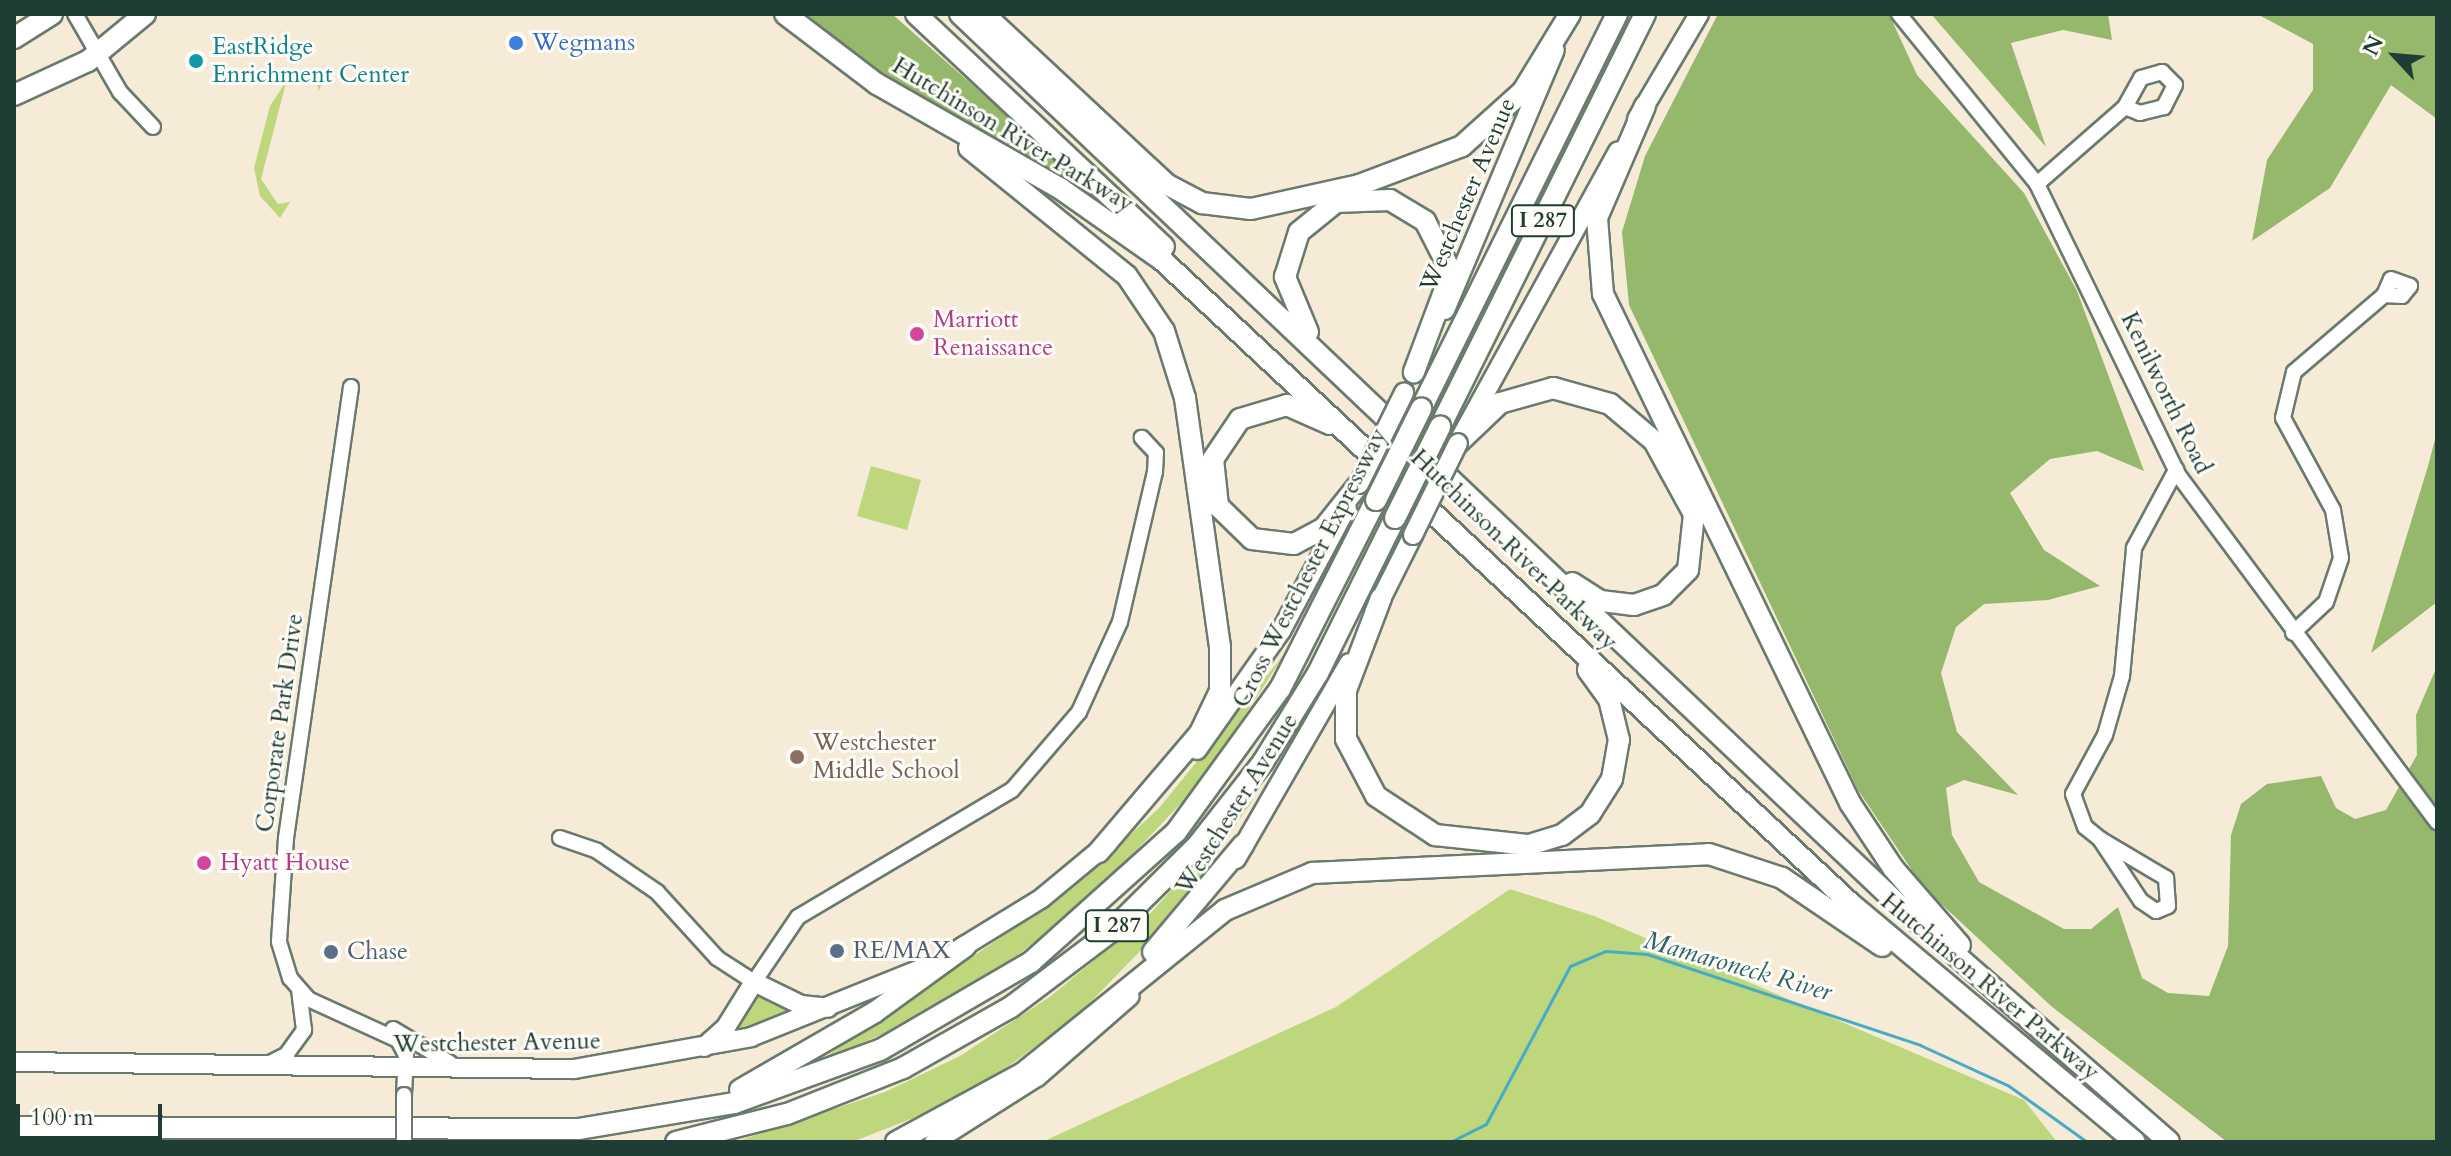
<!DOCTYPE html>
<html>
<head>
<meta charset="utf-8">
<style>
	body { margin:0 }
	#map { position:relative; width:2451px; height:1156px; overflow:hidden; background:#f5ebd7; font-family:Cardo,serif }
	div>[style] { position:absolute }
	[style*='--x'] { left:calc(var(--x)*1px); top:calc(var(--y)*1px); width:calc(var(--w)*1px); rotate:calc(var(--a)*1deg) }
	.green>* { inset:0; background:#bed77c }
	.forest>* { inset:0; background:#96b86c }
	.stream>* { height:3px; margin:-1.5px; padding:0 1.5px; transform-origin:1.5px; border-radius:1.5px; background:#46abc5 }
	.roads { filter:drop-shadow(2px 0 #6a7a6d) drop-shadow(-2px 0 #6a7a6d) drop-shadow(0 2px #6a7a6d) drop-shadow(0 -2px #6a7a6d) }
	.minor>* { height:14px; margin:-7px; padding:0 7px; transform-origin:7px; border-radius:7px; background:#fff }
	.major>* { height:18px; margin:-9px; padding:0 9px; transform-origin:9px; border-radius:9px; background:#fff }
	.highway>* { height:20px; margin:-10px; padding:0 10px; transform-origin:10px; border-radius:10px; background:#fff }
	.bridges { filter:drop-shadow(2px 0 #6a7a6d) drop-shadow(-2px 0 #6a7a6d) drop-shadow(0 2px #6a7a6d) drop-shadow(0 -2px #6a7a6d) }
	.minor-bridge>* { height:14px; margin:-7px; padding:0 7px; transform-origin:7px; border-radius:7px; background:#fff }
	.major-bridge>* { height:18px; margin:-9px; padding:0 9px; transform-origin:9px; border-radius:9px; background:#fff }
	.highway-bridge>* { height:20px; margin:-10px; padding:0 10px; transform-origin:10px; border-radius:10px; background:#fff }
	.dots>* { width:22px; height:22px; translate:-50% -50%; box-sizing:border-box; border:4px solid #fdfcf7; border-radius:50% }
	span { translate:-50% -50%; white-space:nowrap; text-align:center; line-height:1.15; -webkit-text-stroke:6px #fdfcf7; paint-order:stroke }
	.shield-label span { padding:2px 6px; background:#fdfcf7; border:2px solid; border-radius:6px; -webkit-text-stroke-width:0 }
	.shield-label { font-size:22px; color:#1f3d34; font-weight:700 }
	.shop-label { font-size:24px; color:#366cbe }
	.left { translate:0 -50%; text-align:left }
	.culture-label { font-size:24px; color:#0d838f }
	.street-label { font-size:24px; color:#1f3d34 }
	.hotel-label { font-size:24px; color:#b23c85 }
	.education-label { font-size:24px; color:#785e54 }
	.service-label { font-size:24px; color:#4e5e75 }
	.water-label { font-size:26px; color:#2d6467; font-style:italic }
	.frame { position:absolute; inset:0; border:16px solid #1f3d34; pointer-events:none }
	.north { position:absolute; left:2355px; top:16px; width:80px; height:80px; -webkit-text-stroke:6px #fdfcf7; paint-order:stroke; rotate:296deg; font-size:22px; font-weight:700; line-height:32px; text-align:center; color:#1f3d34 }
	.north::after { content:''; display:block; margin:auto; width:28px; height:36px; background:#1f3d34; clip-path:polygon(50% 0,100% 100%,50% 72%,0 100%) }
	.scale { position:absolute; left:16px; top:1104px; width:146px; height:36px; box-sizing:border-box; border:4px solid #1f3d34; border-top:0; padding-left:10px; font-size:24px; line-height:28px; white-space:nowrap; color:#1f3d34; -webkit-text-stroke:6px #fdfcf7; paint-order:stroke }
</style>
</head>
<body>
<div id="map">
	<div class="green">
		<i style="clip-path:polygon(291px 74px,322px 82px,319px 91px,317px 83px,299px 78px,286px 83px,261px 179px,278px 204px,290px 202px,280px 218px,260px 196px,254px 168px,270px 106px)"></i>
		<i style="clip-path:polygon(871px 466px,921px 480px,907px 530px,857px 516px)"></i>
		<i style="clip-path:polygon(1286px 652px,1202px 781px,1097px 892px,1008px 963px,915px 1020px,818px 1062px,1072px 889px,1159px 808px)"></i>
		<i style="clip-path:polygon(1254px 798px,1174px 916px,1079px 1014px,967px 1097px,852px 1142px,735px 1142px,885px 1092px,960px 1056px,1051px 996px,1147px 917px)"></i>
		<i style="clip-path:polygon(1510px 889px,1594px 916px,2024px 1100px,2057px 1142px,1042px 1142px,1336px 1007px)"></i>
		<i style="clip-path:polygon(754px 992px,794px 1011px,730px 1032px)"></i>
	</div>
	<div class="forest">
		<i style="clip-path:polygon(797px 14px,892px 14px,1127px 221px,928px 108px)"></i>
		<i style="clip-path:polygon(1718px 14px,1889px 14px,1917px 75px,2024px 193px,2077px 291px,2144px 471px,2097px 451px,2050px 459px,2010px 493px,2044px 550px,2100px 586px,2048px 600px,1984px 604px,1956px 627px,1941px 673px,1957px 732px,2018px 795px,1964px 780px,1946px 788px,1952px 835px,1979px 882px,2064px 929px,2091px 929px,2118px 907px,2142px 978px,2168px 993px,2209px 996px,2228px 946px,2231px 835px,2241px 804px,2267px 784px,2321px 776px,2336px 808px,2355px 819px,2386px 810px,2417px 755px,2416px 715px,2437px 666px,2437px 1142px,2227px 1142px,2051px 1006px,1924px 888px,1858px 790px,1629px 305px,1622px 232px,1645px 156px)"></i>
		<i style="clip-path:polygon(1931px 14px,2108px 14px,2112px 40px,2063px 30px,2011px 43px,2046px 147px)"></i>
		<i style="clip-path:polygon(2257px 14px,2437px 14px,2437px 119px,2391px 85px,2330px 188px,2252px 241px,2267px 160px,2313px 90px,2313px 44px)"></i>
		<i style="clip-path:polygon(2437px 432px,2437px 602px,2371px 653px,2428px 466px)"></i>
	</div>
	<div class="stream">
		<i style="--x:1450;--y:1142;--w:40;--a:-26.6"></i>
		<i style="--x:1486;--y:1124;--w:179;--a:-62"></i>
		<i style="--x:1570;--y:966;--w:39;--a:-23"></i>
		<i style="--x:1606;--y:951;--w:41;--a:4.2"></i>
		<i style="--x:1647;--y:954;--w:288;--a:18.4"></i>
		<i style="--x:1920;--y:1045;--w:98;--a:24.7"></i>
		<i style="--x:2009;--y:1086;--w:96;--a:35.7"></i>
	</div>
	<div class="roads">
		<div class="minor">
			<i style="--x:75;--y:14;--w:90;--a:60"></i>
			<i style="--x:120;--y:92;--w:48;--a:46.7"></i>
			<i style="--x:1899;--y:14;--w:219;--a:50.9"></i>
			<i style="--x:2037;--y:184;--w:325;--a:64.1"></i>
			<i style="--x:2179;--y:476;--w:432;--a:53.3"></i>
			<i style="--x:2037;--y:184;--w:117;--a:-41.2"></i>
			<i style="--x:2125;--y:107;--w:33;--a:-61"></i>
			<i style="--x:2141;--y:78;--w:22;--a:-16"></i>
			<i style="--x:2162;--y:72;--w:18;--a:45"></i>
			<i style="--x:2175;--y:85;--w:25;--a:117"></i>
			<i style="--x:2164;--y:107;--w:25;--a:166"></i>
			<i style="--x:2140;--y:113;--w:16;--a:-158"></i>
			<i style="--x:351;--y:387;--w:456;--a:98.2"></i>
			<i style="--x:286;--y:838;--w:104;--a:93.9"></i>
			<i style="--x:279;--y:942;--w:38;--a:73"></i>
			<i style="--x:290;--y:978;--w:28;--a:49"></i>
			<i style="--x:308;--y:999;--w:99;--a:24.5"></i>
			<i style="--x:398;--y:1040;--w:17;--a:62"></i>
			<i style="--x:406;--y:1055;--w:40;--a:92.9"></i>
			<i style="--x:2293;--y:633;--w:45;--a:-43.2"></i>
			<i style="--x:2326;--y:602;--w:46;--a:-71.2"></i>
			<i style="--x:2341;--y:558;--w:49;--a:-99.5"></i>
			<i style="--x:2333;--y:510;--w:105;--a:-118.5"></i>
			<i style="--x:2283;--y:418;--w:47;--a:-76.6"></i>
			<i style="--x:2294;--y:372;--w:118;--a:-40.5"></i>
			<i style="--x:2384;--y:295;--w:17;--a:-66"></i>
			<i style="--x:2391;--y:279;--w:20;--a:20"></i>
			<i style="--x:2410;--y:286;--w:13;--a:129"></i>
			<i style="--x:2402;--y:296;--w:18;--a:-177"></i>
			<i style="--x:560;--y:838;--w:39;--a:19"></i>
			<i style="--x:597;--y:851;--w:73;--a:34.3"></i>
			<i style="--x:657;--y:892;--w:89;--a:47.7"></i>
			<i style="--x:717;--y:958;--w:44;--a:33"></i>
			<i style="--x:754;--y:982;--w:78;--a:-55.9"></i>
			<i style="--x:798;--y:917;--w:249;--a:-30.7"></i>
			<i style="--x:1012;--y:790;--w:103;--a:-49.3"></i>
			<i style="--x:1079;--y:712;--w:99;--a:-65.5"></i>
			<i style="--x:1120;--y:622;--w:154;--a:-76.9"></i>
			<i style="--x:1155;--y:472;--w:19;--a:-87"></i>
			<i style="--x:1156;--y:453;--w:21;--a:-133"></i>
			<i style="--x:2100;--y:839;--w:19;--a:-141"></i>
			<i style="--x:2085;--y:827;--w:35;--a:-110"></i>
			<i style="--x:2073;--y:794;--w:67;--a:-61.5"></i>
			<i style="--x:2105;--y:735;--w:61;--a:-73.9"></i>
			<i style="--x:2122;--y:676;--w:129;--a:-84.6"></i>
			<i style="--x:2134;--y:548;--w:89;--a:-61.7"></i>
			<i style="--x:2100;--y:839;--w:77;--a:30.6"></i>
			<i style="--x:2166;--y:878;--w:28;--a:86"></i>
			<i style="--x:2168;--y:906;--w:13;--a:157"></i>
			<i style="--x:2156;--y:911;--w:18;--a:-146"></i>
			<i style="--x:2141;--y:901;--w:74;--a:-123.5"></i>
			<i style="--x:393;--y:1029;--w:66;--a:30.8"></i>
			<i style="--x:268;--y:1064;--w:20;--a:-27"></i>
			<i style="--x:286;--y:1055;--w:31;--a:-54"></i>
			<i style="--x:304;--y:1030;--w:39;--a:-97"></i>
		</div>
		<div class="major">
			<i style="--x:1637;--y:119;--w:122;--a:-59.4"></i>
			<i style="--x:1445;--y:310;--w:282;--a:-67.1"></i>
			<i style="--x:1461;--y:437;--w:326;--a:-61.2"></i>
			<i style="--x:1375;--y:611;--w:85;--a:-63.4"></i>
			<i style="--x:1197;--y:750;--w:146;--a:-54.8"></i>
			<i style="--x:1281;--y:631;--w:140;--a:-62"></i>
			<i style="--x:1236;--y:859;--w:226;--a:-60"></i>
			<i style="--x:956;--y:951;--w:101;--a:-31.6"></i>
			<i style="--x:1042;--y:898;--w:85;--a:-39.7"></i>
			<i style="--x:704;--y:1047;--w:30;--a:-42"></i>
			<i style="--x:726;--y:1027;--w:53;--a:-58.1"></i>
			<i style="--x:754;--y:982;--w:52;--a:26.1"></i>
			<i style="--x:801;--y:1005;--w:27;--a:6"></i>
			<i style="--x:14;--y:1062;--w:560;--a:0.72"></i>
			<i style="--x:574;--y:1069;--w:180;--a:-10.2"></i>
			<i style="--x:751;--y:1037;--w:193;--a:-21.9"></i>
			<i style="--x:934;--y:1142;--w:122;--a:-32.3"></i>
			<i style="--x:1037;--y:1077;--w:123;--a:-41.1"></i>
		</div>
		<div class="highway">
			<i style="--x:785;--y:14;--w:116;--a:37.3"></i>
			<i style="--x:877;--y:84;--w:212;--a:29.7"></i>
			<i style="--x:1061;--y:189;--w:123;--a:35.1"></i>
			<i style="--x:1162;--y:260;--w:940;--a:43.06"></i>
			<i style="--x:1849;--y:902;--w:373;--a:40"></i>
			<i style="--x:916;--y:14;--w:340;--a:43.2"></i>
			<i style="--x:960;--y:14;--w:1297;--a:43.5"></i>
			<i style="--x:1901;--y:907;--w:356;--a:41.2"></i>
			<i style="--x:984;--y:14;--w:249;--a:43"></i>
			<i style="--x:1166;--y:184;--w:41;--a:27.8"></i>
			<i style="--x:1202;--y:203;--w:49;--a:7"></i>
			<i style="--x:1251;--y:209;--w:111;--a:-12.5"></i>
			<i style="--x:1359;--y:185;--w:110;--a:-20.7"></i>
			<i style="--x:1462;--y:146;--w:82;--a:-42"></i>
			<i style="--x:1523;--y:91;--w:90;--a:-58.6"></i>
			<i style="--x:14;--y:38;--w:45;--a:-32.3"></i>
			<i style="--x:14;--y:95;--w:81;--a:-24.7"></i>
			<i style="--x:88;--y:61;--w:74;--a:-39.5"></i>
			<i style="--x:1645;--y:106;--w:122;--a:113.2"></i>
			<i style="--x:1597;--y:218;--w:76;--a:85.5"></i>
			<i style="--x:1603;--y:294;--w:566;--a:64.11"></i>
			<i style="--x:1850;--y:803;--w:78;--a:56.5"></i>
			<i style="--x:1893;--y:868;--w:102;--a:49"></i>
			<i style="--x:969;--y:148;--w:203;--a:39"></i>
			<i style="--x:1127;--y:276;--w:66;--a:56.1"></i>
			<i style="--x:1164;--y:331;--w:70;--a:72.6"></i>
			<i style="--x:1185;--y:398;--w:250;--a:82"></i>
			<i style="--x:1220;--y:646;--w:45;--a:90"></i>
			<i style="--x:1220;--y:691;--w:47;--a:115.5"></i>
			<i style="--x:1200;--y:733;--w:157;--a:130.4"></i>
			<i style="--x:1308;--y:332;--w:60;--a:-112.7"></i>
			<i style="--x:1285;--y:277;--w:47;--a:-72.7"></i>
			<i style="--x:1299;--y:232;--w:48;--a:-39"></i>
			<i style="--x:1336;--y:202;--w:54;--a:-2.1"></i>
			<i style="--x:1390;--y:200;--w:41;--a:31"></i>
			<i style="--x:1425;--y:221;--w:46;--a:62.9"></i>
			<i style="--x:1446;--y:262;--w:27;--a:92"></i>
			<i style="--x:1445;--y:289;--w:89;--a:110.5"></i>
			<i style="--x:1421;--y:409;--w:441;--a:-63.6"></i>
			<i style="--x:1330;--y:424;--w:47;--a:-156.2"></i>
			<i style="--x:1287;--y:405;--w:49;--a:163.4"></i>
			<i style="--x:1240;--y:419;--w:48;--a:124"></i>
			<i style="--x:1213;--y:459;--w:47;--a:83.9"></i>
			<i style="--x:1218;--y:506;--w:47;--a:44.1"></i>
			<i style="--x:1252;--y:539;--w:42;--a:6.8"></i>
			<i style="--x:1294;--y:544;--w:34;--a:-28"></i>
			<i style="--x:1324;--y:528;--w:56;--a:-51.5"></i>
			<i style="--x:1440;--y:427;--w:461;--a:-63.6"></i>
			<i style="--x:1458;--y:443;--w:58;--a:-43.6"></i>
			<i style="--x:1500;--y:403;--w:55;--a:-15.8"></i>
			<i style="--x:1553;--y:388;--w:59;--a:15.7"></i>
			<i style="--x:1610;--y:404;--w:57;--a:40.1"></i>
			<i style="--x:1654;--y:441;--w:83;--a:61.3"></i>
			<i style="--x:1694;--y:514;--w:56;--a:96.1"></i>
			<i style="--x:1688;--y:570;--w:35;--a:135"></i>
			<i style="--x:1663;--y:595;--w:31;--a:161"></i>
			<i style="--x:1634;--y:605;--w:34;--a:-173"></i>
			<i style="--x:1600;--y:601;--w:33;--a:-147"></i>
			<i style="--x:1381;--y:598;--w:98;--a:110.8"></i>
			<i style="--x:1346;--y:690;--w:49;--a:90"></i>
			<i style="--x:1346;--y:739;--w:64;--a:62.2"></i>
			<i style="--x:1376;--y:796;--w:71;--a:33.5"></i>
			<i style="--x:1435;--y:835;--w:95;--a:6.1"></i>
			<i style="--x:1529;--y:845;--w:34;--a:-17"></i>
			<i style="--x:1562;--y:835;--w:35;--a:-37"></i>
			<i style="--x:1590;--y:814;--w:41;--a:-57.8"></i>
			<i style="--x:1612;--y:779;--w:40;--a:-80"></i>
			<i style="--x:1619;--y:740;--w:42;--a:-103.7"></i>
			<i style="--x:1609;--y:699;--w:36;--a:-126"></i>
			<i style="--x:1153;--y:952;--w:140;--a:-49.9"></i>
			<i style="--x:740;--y:1090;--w:156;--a:-30"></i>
			<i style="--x:875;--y:1012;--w:112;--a:-36"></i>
			<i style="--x:14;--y:1127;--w:565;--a:0.2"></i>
			<i style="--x:579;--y:1129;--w:157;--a:-9.5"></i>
			<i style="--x:734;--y:1103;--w:155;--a:-20"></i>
			<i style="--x:880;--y:1050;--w:175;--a:-30.2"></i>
			<i style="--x:1031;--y:962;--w:195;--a:-41.9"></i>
			<i style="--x:1176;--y:832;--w:177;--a:-54"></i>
			<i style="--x:1280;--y:689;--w:212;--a:-63.1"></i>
			<i style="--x:676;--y:1142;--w:114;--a:-14.2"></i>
			<i style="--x:787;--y:1114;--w:125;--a:-21.6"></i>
			<i style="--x:903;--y:1068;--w:124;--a:-29.5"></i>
			<i style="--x:1011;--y:1007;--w:124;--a:-37.1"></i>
			<i style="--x:1110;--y:932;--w:122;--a:-44.7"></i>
			<i style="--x:1197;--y:846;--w:107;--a:-51.8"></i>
			<i style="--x:1263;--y:762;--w:105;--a:-58.3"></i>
			<i style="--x:1318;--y:673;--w:173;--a:-63.6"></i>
			<i style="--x:896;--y:1142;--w:145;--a:-28.5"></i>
			<i style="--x:1023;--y:1073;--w:260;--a:-38.9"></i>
			<i style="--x:1225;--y:910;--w:95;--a:-23"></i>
			<i style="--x:1312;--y:873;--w:397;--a:-2.7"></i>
			<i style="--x:1709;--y:854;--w:77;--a:18.2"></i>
			<i style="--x:1782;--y:878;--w:121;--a:34.2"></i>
		</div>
	</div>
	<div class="bridges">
		<div class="minor-bridge">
			<i style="--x:404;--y:1142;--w:47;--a:-90"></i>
		</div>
		<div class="major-bridge">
			<i style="--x:1359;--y:484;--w:102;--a:-63.7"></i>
			<i style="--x:1413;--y:535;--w:102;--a:-63.9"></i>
		</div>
		<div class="highway-bridge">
			<i style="--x:1376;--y:500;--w:102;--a:-63.7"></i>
			<i style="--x:1395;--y:518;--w:102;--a:-63.7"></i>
		</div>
	</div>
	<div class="dots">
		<i style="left:516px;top:43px;background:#3f7fe0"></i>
		<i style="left:196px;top:61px;background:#0f9aa8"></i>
		<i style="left:917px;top:334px;background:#d1479c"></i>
		<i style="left:797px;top:757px;background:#8d6e63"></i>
		<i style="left:204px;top:863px;background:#d1479c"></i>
		<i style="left:837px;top:951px;background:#5c6f8a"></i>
		<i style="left:331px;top:952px;background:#5c6f8a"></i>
	</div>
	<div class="shield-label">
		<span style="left:1543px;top:221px">I 287</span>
		<span style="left:1117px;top:926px">I 287</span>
	</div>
	<div class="shop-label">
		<span class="left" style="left:532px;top:43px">Wegmans</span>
	</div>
	<div class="culture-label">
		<span class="left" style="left:212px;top:61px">EastRidge<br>Enrichment Center</span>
	</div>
	<div class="street-label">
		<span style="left:1013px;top:135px;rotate:31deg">Hutchinson River Parkway</span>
		<span style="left:1468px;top:195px;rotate:-67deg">Westchester Avenue</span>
		<span style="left:2166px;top:393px;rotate:64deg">Kenilworth Road</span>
		<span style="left:1514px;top:550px;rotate:44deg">Hutchinson River Parkway</span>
		<span style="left:1310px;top:568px;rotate:-63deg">Cross Westchester Expressway</span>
		<span style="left:280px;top:723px;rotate:-82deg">Corporate Park Drive</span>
		<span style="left:1237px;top:804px;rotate:-58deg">Westchester Avenue</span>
		<span style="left:1990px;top:987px;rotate:40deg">Hutchinson River Parkway</span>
		<span style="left:497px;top:1043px;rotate:-1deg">Westchester Avenue</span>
	</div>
	<div class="hotel-label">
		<span class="left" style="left:933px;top:334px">Marriott<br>Renaissance</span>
		<span class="left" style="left:220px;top:863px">Hyatt House</span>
	</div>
	<div class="education-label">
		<span class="left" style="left:813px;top:757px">Westchester<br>Middle School</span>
	</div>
	<div class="service-label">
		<span class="left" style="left:853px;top:951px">RE/MAX</span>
		<span class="left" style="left:347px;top:952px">Chase</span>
	</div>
	<div class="water-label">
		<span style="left:1738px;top:966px;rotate:16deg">Mamaroneck River</span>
	</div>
	<div class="frame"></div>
	<div class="north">N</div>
	<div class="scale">100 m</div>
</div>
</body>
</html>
